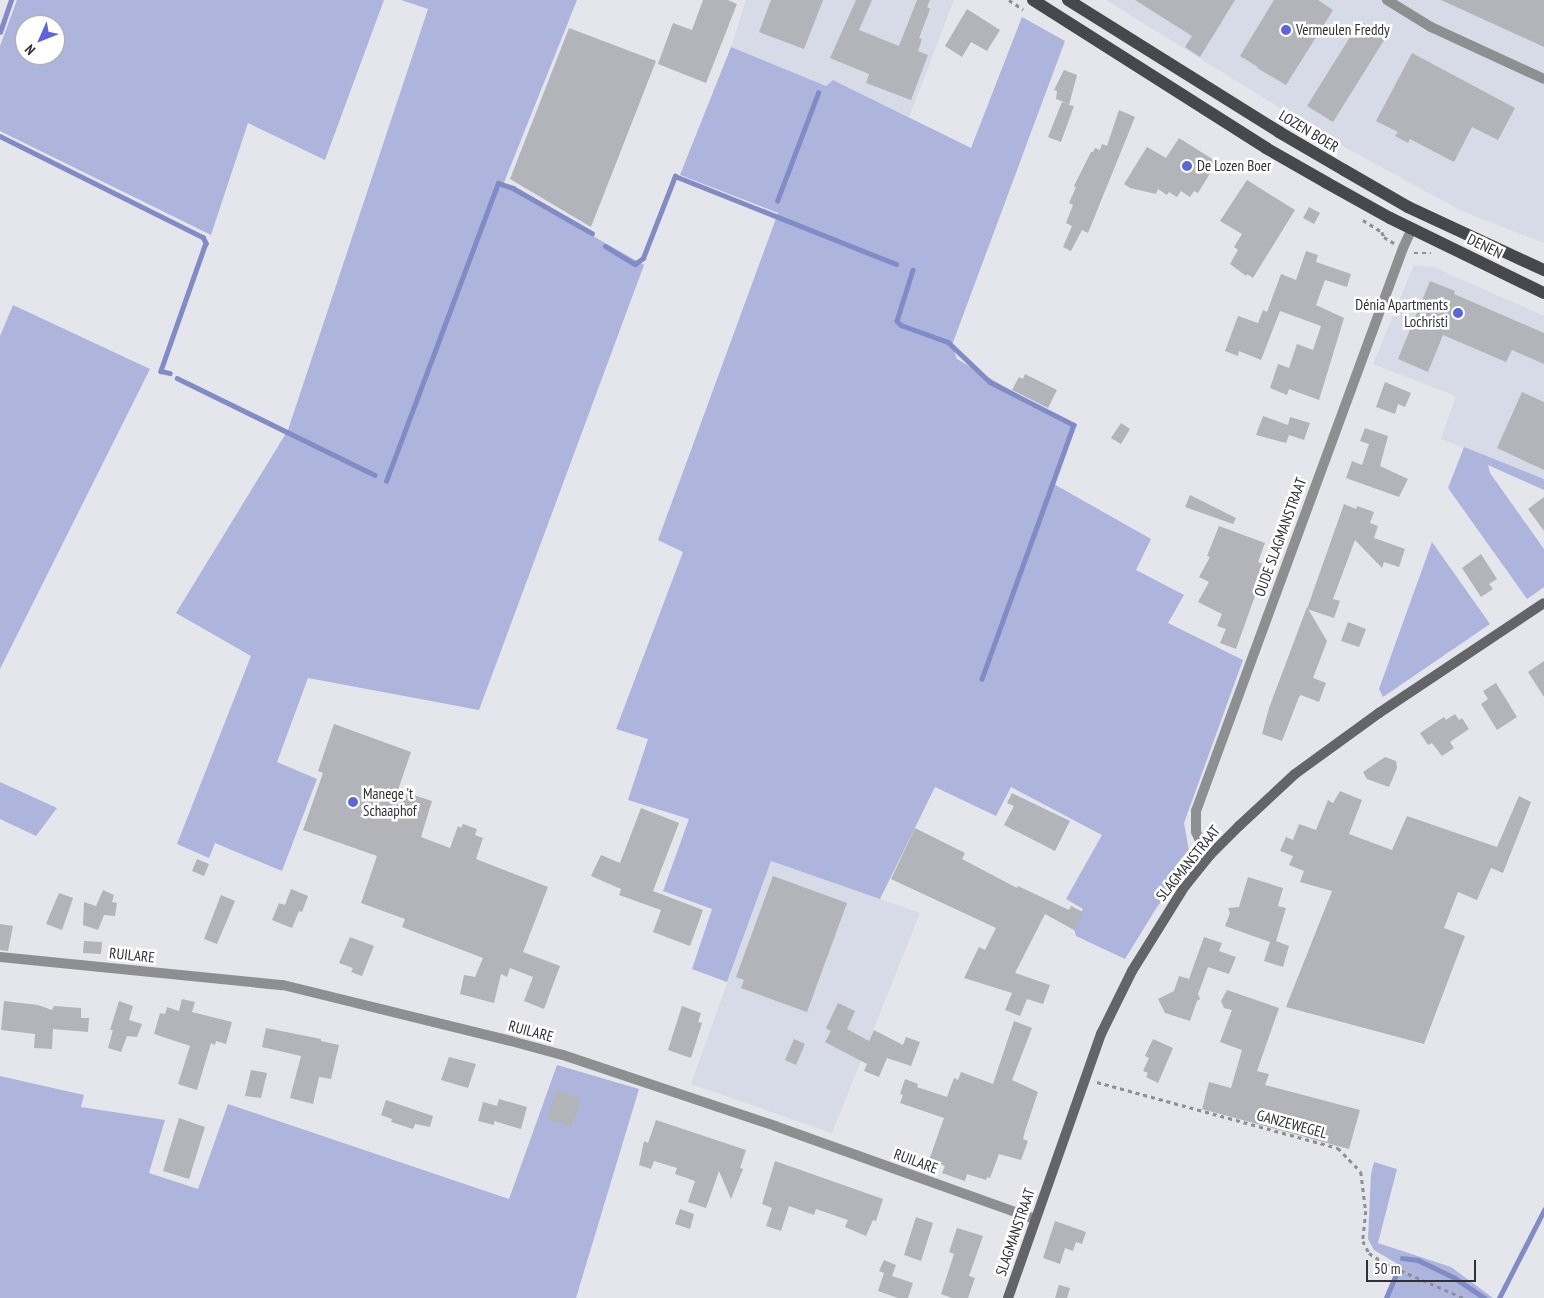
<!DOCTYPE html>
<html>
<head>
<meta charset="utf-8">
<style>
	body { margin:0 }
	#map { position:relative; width:1544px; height:1298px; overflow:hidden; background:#e5e6ec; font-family:"PT Sans Narrow",sans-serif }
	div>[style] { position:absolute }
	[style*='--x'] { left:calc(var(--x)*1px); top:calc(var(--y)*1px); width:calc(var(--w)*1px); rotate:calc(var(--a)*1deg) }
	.built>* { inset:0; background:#d7dae7 }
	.green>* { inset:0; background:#adb5dd }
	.stream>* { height:4.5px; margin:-2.25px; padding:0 2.25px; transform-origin:2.25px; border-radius:2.25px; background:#818bc6 }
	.building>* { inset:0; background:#b3b4ba }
	.path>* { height:2.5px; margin-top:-1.25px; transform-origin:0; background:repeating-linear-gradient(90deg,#8e8f93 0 4px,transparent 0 8px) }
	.minor>* { height:10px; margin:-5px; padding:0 5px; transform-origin:5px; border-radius:5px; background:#8e8f91 }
	.secondary>* { height:10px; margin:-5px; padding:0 5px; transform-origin:5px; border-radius:5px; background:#646568 }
	.primary>* { height:12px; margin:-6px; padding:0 6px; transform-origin:6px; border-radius:6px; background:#47484c }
	.dots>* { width:14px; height:14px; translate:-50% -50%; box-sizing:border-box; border:2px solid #fff; border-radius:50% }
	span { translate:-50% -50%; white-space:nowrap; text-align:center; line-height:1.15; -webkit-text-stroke:5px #fff; paint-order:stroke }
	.poi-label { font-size:15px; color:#303133 }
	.left { translate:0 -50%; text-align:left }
	.right { translate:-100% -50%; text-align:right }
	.street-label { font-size:15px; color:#303133 }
	.north { position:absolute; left:15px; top:15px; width:50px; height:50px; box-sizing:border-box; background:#fff; border:1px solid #acadad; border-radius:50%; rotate:226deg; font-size:14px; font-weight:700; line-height:20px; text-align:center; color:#303133 }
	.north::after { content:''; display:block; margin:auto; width:18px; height:22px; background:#5d65dd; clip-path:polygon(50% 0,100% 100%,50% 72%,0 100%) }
	.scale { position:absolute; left:1366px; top:1260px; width:110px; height:22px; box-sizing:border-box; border:2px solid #303133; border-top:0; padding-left:6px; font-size:15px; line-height:18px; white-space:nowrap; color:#303133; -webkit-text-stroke:4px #fff; paint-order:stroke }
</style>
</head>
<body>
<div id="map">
	<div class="built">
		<i style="clip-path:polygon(746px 0,954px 0,909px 117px,834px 80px,826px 86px,731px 47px)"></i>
		<i style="clip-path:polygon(1106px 0,1544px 0,1544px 243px,1460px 210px,1330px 139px)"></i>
		<i style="clip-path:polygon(1414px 265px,1433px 267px,1544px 316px,1544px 479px,1441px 439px,1456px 396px,1373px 364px)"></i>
		<i style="clip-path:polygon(771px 861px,920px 913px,832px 1133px,691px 1084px)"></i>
	</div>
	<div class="green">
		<i style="clip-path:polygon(evenodd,17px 0,384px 0,325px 160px,248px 123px,211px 235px,0 131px,0 46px,17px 0,25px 25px,55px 25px,55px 55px,25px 55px,25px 25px)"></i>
		<i style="clip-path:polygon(401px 0,577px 0,503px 185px,644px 265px,479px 710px,308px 678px,277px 762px,317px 779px,282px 871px,215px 843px,209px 858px,177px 844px,251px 656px,176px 613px,288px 430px,428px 9px)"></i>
		<i style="clip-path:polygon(1022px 17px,1065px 41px,952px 345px,957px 359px,1072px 426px,1052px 483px,1151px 539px,1136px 570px,1184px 595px,1168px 623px,1243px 660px,1184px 823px,1189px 851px,1187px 867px,1157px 907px,1125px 959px,1076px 936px,1073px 926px,1083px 909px,1066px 899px,1102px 835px,1011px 787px,996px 816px,935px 787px,880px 899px,771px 861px,727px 982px,692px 969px,712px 909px,663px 891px,689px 819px,628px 800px,648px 739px,616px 729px,683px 552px,658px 540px,778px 213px,680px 175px,731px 47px,826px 86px,833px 80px,971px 148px)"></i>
		<i style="clip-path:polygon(13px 305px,150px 369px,0 669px,0 336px)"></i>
		<i style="clip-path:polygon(1464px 447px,1544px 479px,1544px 490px,1488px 465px,1490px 473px,1544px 549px,1544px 587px,1527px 599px,1448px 488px)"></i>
		<i style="clip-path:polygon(1432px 542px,1490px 624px,1383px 697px,1379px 689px)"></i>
		<i style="clip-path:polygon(0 782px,57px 808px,36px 836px,0 819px)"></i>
		<i style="clip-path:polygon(557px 1065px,639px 1089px,576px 1298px,0 1298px,0 1076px,84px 1095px,81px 1107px,165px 1120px,149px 1173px,198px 1189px,228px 1104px,509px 1199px)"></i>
		<i style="clip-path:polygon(1374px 1162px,1397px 1169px,1378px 1243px,1451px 1267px,1493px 1298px,1388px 1298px,1401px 1266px,1374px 1250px,1368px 1239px,1371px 1174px)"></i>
	</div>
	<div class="stream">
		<i style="--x:0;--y:32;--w:34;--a:-71"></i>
		<i style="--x:0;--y:136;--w:227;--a:26.5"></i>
		<i style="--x:203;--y:237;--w:7;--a:63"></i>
		<i style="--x:206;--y:243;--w:136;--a:109.4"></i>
		<i style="--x:161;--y:371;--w:9;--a:13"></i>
		<i style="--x:777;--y:201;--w:116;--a:-69.2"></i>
		<i style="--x:605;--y:246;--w:35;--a:31"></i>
		<i style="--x:635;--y:264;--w:10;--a:-37"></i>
		<i style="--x:643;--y:258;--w:88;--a:-68.7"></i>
		<i style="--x:675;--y:176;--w:238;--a:21.7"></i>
		<i style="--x:913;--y:270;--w:53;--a:107.4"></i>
		<i style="--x:897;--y:321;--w:6;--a:45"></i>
		<i style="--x:901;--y:325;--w:50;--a:19.9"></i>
		<i style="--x:948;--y:342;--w:58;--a:43.6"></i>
		<i style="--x:990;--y:382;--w:94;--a:27.1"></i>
		<i style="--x:1074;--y:425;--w:270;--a:109.9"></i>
		<i style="--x:177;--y:378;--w:220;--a:26.1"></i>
		<i style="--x:386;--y:481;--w:318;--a:-69.4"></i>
		<i style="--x:498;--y:183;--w:16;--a:18"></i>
		<i style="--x:513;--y:188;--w:91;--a:29.7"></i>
		<i style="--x:1402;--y:1258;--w:16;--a:7"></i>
		<i style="--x:1418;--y:1260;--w:41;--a:25.9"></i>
		<i style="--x:1455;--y:1278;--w:36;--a:34"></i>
		<i style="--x:1386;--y:1298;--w:23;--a:-67"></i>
		<i style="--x:1499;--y:1298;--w:99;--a:-62.9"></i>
	</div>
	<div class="building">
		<i style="clip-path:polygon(703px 0,728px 0,737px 4px,706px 83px,658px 64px,673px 23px,692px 30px)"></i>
		<i style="clip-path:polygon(771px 0,823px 0,804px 49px,759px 32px)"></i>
		<i style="clip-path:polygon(856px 0,872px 0,859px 30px,899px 46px,917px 0,930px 0,927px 7px,930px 9px,919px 38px,922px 39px,918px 51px,928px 55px,911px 100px,866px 83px,869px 74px,830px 58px)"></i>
		<i style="clip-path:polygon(1135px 0,1235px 0,1200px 57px,1185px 47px,1192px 36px)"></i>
		<i style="clip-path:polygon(1274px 0,1318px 0,1333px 10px,1286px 85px,1257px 68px,1258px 67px,1240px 56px)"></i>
		<i style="clip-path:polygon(1441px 0,1544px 0,1544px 47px)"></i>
		<i style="clip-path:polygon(967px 9px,1000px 30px,987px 51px,971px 42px,962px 57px,945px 46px)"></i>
		<i style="clip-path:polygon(1360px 21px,1386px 37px,1333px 122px,1307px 106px)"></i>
		<i style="clip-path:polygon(569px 28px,656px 61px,591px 227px,510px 179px)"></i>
		<i style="clip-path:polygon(1412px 53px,1515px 108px,1498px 140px,1472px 127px,1454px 162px,1410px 139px,1408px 143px,1395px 136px,1398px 132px,1376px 121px)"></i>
		<i style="clip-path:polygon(1064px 70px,1077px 75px,1069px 105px,1074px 106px,1061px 142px,1048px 137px,1062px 102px,1069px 104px,1056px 99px,1057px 91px,1054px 90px)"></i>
		<i style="clip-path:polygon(1119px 110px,1135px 117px,1088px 233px,1082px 230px,1071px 251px,1063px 247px,1072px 226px,1066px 223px,1073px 205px,1069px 203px,1076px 187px,1074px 186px,1091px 152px,1093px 152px,1095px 148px,1100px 150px,1102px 144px,1107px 146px)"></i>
		<i style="clip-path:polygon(1179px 138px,1217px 162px,1198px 193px,1194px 191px,1190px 197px,1181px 191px,1177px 197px,1169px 192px,1167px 195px,1158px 189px,1156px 194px,1130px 188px,1124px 184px,1147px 147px,1166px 158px)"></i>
		<i style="clip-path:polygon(1247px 180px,1295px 210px,1253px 278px,1247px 274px,1246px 276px,1230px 264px,1238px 250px,1234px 247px,1242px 234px,1220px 221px)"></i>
		<i style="clip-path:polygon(1309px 207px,1320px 213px,1314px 224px,1303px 218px)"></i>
		<i style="clip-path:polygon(1306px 251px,1318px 255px,1316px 262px,1351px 274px,1347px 287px,1325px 280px,1316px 305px,1344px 318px,1319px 400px,1289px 389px,1287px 395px,1270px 388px,1278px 364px,1289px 368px,1297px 344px,1313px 350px,1321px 326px,1280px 311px,1261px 360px,1239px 351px,1238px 356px,1225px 351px,1238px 316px,1258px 323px,1263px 310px,1267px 312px,1281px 274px,1296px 280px)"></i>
		<i style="clip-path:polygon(1430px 281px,1455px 291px,1454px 294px,1544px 333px,1544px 364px,1512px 350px,1506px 362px,1443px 335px,1428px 372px,1398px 359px)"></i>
		<i style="clip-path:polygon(1025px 374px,1057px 390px,1048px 408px,1012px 390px,1019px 377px,1023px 379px)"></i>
		<i style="clip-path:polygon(1385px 382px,1411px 393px,1405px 407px,1398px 404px,1395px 414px,1376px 407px)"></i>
		<i style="clip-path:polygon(1522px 392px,1544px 402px,1544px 470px,1497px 448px)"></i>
		<i style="clip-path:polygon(1263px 416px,1288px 425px,1290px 417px,1310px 423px,1304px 440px,1289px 435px,1286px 443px,1256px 435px)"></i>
		<i style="clip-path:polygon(1121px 423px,1130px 429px,1121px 444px,1111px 438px)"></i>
		<i style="clip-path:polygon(1365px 428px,1388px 436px,1380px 466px,1408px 479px,1399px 497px,1346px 478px,1352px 461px,1362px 465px,1369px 444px,1360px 441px)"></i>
		<i style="clip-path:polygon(1190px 495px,1236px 518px,1233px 524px,1185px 507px)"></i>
		<i style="clip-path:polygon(1544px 497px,1544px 531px,1528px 509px)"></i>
		<i style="clip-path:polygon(1344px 504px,1356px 509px,1357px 506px,1374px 512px,1370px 523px,1378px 526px,1374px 538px,1405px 549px,1399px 567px,1384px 562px,1382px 568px,1355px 540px,1333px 599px,1340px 601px,1334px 618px,1307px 609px)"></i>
		<i style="clip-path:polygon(1219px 526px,1265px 543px,1258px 562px,1266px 565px,1236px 649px,1220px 643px,1226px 629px,1217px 626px,1222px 614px,1198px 602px,1209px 582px,1199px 577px,1210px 557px,1207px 556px)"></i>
		<i style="clip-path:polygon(1481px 554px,1497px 579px,1489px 584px,1493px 589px,1481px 597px,1462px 568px)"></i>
		<i style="clip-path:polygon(1307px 607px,1327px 641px,1313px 678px,1326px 683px,1319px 702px,1301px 695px,1299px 697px,1282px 741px,1262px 734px,1269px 708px)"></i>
		<i style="clip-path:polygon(1348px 622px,1366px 629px,1359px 647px,1341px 641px)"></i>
		<i style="clip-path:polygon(1544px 661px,1544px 697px,1528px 672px)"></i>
		<i style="clip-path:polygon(1496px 683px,1517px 717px,1497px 730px,1481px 704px,1488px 699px,1483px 691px)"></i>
		<i style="clip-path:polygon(1455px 714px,1459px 720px,1462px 718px,1469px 729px,1450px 742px,1454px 748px,1442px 756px,1432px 743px,1428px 745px,1420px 733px,1444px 717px,1446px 720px)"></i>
		<i style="clip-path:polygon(334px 724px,411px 752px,398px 790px,432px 801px,421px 837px,450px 848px,458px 826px,461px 828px,463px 824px,477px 829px,475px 835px,483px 838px,476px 859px,548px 887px,523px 952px,560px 966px,544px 1009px,524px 1001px,533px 977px,510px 968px,507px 977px,501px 974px,494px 1003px,460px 994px,464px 975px,475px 977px,483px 958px,402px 927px,405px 919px,361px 903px,377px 856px,303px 830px,323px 773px,318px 771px)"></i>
		<i style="clip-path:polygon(1385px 757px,1396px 761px,1397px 768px,1389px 787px,1367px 779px,1363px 772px)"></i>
		<i style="clip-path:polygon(1340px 791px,1362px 800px,1349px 834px,1392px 850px,1407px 816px,1497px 847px,1519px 796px,1531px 802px,1503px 873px,1491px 868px,1477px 900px,1458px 892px,1444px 928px,1465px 936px,1424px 1044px,1286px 1007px,1332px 891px,1300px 882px,1304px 871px,1289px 865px,1293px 856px,1280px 851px,1286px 837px,1293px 840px,1299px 824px,1316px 830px,1328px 800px,1333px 803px)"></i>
		<i style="clip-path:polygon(1012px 793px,1070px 821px,1055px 851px,1004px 825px,1014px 806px,1007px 803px)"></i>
		<i style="clip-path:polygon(641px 808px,679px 823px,653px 891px,703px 910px,690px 946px,653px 932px,661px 910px,619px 895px,621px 889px,591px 876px,601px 855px,620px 863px)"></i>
		<i style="clip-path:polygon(915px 828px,965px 853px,962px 859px,1017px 888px,1018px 886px,1069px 910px,1071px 906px,1083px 912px,1074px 930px,1045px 914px,1015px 973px,1050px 985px,1043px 1004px,1027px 999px,1020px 1016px,1005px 1010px,1012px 993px,964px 978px,979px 947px,985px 950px,996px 928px,891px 879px)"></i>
		<i style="clip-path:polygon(197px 859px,209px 864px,204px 876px,192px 871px)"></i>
		<i style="clip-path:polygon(773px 876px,847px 903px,807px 1012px,741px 988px,744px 980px,736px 977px)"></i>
		<i style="clip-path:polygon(1248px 877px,1283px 888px,1278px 906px,1286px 908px,1276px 941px,1289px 946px,1283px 967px,1264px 961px,1270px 942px,1225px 926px,1230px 913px,1228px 908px,1239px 907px)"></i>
		<i style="clip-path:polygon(291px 889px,308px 896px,302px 912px,299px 911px,292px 928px,272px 920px,279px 903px,285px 905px)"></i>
		<i style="clip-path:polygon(103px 890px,114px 895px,112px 902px,117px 903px,115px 916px,104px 915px,98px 930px,83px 925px,84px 902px,96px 906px)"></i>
		<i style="clip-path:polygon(59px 893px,73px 898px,62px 930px,46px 924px)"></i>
		<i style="clip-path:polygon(221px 895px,235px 901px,217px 944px,204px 939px)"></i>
		<i style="clip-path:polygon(0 924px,13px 926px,8px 951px,0 950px)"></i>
		<i style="clip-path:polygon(350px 937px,374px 946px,362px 976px,351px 972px,353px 968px,339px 963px)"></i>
		<i style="clip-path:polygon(1204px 937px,1222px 943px,1219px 951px,1236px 957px,1229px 974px,1208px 967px,1198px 994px,1200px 999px,1197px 1001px,1190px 1021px,1165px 1013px,1158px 999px,1174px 991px,1179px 976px,1189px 979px)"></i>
		<i style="clip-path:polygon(84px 941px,102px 942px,101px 954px,83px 953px)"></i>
		<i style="clip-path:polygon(1227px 990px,1279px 1008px,1257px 1071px,1269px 1074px,1265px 1085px,1360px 1110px,1349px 1149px,1202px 1109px,1209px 1082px,1231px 1088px,1242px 1050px,1220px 1042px,1232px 1010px,1224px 1008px,1221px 1001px)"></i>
		<i style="clip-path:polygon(182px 999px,195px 1002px,192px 1012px,232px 1022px,226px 1044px,216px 1041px,215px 1045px,211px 1043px,197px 1090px,178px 1084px,190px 1046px,154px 1034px,160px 1013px,165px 1014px,167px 1007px,179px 1011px)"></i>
		<i style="clip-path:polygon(4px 1001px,38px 1005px,52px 1010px,54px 1006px,81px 1008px,81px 1018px,89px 1018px,88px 1032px,53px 1029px,52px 1049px,34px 1048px,35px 1034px,1px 1030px)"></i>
		<i style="clip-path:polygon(119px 1001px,133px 1006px,129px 1020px,142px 1024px,137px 1037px,127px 1036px,121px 1052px,108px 1048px,113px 1030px,110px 1030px)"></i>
		<i style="clip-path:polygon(838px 1003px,855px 1011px,847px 1029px,869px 1041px,874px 1030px,903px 1045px,906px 1037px,920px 1042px,911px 1066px,887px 1058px,879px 1077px,864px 1071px,867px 1064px,825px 1042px,831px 1031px,826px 1028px)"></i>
		<i style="clip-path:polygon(682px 1006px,701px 1013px,698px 1022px,702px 1023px,691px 1058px,668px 1050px)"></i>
		<i style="clip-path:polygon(1014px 1021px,1032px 1028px,1012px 1080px,1038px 1092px,1025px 1131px,1023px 1139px,1028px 1141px,1021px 1160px,999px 1154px,990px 1178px,987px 1177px,986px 1180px,967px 1174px,965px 1181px,942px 1173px,945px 1166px,929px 1160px,944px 1118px,900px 1103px,903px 1095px,900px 1094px,905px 1079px,918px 1084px,917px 1087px,947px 1097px,954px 1078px,958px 1080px,961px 1072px,993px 1084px)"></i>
		<i style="clip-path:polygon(266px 1028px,321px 1039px,321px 1041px,339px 1045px,331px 1079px,319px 1077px,313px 1104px,290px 1098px,301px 1056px,262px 1047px)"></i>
		<i style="clip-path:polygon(794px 1039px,805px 1044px,796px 1065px,785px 1060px)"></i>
		<i style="clip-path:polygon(1153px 1039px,1173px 1048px,1158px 1083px,1146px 1077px,1148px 1073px,1143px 1071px,1149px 1058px,1145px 1056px)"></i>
		<i style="clip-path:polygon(449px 1057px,476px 1064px,468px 1088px,441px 1080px)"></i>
		<i style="clip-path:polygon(251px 1070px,267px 1073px,261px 1098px,245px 1096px)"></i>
		<i style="clip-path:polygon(556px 1090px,581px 1098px,572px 1127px,547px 1119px)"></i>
		<i style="clip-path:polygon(499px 1099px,527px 1107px,521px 1129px,494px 1121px,494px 1125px,478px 1121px,483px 1102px,497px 1106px)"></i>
		<i style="clip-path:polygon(386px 1100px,433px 1116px,430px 1127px,415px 1124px,413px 1129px,391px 1122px,392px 1119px,381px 1115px)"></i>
		<i style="clip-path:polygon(179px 1118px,205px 1127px,189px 1179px,163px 1171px)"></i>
		<i style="clip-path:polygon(656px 1120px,746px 1150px,740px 1168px,743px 1169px,731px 1199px,719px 1171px,706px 1208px,688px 1202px,695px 1181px,675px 1174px,677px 1168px,654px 1161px,651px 1169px,639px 1165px,644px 1141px,648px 1143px)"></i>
		<i style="clip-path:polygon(775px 1161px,883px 1199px,876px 1221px,873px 1220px,866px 1236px,845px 1227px,848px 1220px,816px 1209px,814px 1215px,789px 1206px,781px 1231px,766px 1226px,772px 1208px,762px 1204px)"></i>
		<i style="clip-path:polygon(680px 1209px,694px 1214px,690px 1229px,675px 1224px)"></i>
		<i style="clip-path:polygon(916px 1217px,933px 1223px,921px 1261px,904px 1255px)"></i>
		<i style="clip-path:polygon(1055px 1221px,1086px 1232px,1082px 1244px,1076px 1242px,1073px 1251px,1065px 1248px,1060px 1264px,1043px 1258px)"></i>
		<i style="clip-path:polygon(957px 1228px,983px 1236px,969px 1276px,975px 1278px,968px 1298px,952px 1298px,941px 1294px,954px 1254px,949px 1252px)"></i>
		<i style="clip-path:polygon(884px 1260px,896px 1265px,892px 1276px,913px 1283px,908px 1298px,898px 1298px,878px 1291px,884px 1273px,879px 1271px)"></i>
		<i style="clip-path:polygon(1059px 1285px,1070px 1288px,1067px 1298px,1055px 1298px)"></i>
	</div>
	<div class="path">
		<i style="--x:1009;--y:0;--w:17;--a:33"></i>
		<i style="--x:1363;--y:220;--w:22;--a:32"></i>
		<i style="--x:1382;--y:232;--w:5;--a:68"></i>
		<i style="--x:1384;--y:237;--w:12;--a:31"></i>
		<i style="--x:1414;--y:253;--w:17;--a:0"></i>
		<i style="--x:1097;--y:1082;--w:250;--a:15.3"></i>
		<i style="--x:1338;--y:1148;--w:33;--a:46"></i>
		<i style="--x:1361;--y:1172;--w:39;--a:83"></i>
		<i style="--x:1366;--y:1211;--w:30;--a:96"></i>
		<i style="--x:1363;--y:1241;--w:13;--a:63"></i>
		<i style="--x:1369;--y:1253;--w:20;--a:33"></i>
		<i style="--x:1386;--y:1264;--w:85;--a:23.6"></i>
	</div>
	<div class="minor">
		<i style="--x:1387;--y:0;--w:52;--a:31.5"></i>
		<i style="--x:1431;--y:27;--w:124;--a:24.7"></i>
		<i style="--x:1210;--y:855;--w:15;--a:-127"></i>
		<i style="--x:1201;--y:843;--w:12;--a:-114"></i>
		<i style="--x:1196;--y:832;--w:21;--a:-90"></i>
		<i style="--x:1196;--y:811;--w:600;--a:-69.81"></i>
		<i style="--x:1403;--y:248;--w:21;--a:-65"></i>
		<i style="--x:0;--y:957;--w:284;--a:5.7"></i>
		<i style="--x:283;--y:985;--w:235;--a:13.8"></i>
		<i style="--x:511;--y:1041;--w:54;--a:15.1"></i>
		<i style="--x:563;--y:1055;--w:224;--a:18.5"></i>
		<i style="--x:775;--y:1126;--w:276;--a:19.7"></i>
	</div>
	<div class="secondary">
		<i style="--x:1008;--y:1298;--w:280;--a:-70.6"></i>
		<i style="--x:1101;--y:1034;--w:70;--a:-63.8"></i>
		<i style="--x:1132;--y:971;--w:100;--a:-58.1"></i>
		<i style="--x:1185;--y:886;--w:40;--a:-51"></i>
		<i style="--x:1210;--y:855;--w:41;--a:-45"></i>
		<i style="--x:1239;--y:826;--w:76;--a:-42.9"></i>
		<i style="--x:1295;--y:774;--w:104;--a:-36"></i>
		<i style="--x:1379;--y:713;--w:198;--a:-33.7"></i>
	</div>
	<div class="primary">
		<i style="--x:1033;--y:0;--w:276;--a:32.4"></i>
		<i style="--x:1266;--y:148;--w:70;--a:29.8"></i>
		<i style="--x:1327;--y:183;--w:72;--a:29.1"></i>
		<i style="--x:1390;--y:218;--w:171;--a:26"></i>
		<i style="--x:1068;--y:0;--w:249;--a:32"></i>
		<i style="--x:1279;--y:132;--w:75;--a:30.3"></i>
		<i style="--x:1344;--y:170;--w:74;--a:30"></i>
		<i style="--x:1408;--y:207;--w:150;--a:24.9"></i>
	</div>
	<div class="dots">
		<i style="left:1286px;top:30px;background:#5d65dd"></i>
		<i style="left:1187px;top:166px;background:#5d65dd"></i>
		<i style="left:1458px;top:313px;background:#5d65dd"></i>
		<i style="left:353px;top:802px;background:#5d65dd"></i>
	</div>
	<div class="poi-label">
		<span class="left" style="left:1296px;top:30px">Vermeulen Freddy</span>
		<span class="left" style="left:1197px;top:166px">De Lozen Boer</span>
		<span class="right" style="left:1448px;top:313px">Dénia Apartments<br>Lochristi</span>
		<span class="left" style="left:363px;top:802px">Manege 't<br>Schaaphof</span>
	</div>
	<div class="street-label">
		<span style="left:1309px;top:131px;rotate:31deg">LOZEN BOER</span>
		<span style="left:1485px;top:246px;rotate:26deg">DENEN</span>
		<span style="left:1280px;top:537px;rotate:-70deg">OUDE SLAGMANSTRAAT</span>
		<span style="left:1188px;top:863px;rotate:-51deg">SLAGMANSTRAAT</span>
		<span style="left:132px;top:955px;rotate:6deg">RUILARE</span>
		<span style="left:531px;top:1031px;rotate:15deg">RUILARE</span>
		<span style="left:1292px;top:1124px;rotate:15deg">GANZEWEGEL</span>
		<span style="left:916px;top:1161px;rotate:20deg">RUILARE</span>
		<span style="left:1015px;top:1232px;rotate:-71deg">SLAGMANSTRAAT</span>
	</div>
	<div class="north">N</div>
	<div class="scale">50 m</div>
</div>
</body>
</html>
